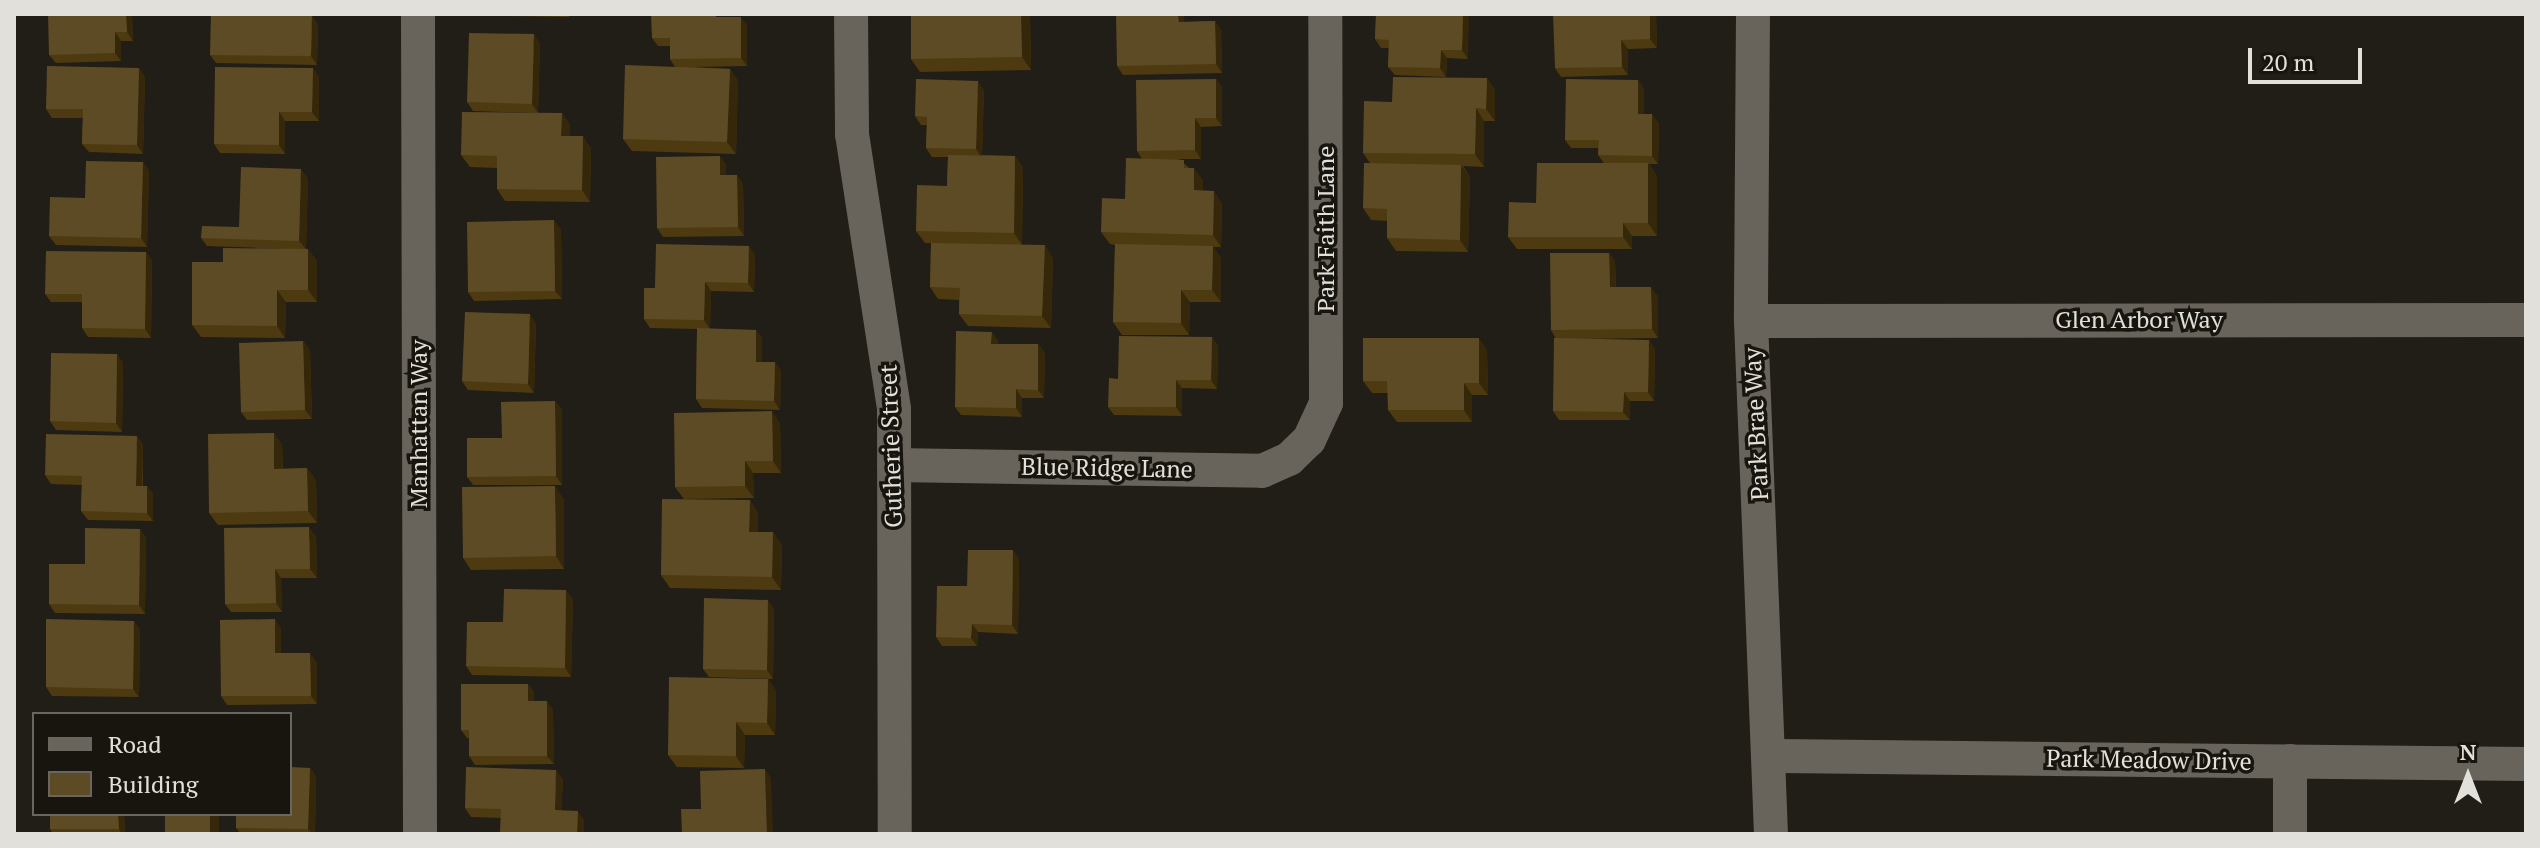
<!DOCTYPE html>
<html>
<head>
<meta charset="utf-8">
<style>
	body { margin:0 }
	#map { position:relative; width:2540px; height:848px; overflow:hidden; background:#211d17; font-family:"PT Serif",serif }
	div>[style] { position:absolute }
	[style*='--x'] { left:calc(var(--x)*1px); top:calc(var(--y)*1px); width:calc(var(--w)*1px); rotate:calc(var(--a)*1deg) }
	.street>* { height:34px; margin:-17px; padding:0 17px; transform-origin:17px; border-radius:17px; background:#68635b }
	.wall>* { inset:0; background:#4d3a10 }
	.shaded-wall>* { inset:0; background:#35270a }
	.building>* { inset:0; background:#5d4b26 }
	span { translate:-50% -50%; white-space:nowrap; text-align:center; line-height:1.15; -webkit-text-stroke:7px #18140e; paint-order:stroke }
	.street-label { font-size:24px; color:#e2e0db }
	.frame { position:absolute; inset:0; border:16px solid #e2e0db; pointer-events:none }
	.legend { position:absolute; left:32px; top:712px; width:260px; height:104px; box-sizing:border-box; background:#18140e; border:2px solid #696660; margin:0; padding:10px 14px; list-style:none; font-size:24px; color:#e2e0db }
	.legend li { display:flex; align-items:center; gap:16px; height:40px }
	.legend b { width:40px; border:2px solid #696660 }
	.north { position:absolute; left:2428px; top:736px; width:80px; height:80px; -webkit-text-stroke:6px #18140e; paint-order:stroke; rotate:0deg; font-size:22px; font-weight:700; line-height:32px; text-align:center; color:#e2e0db }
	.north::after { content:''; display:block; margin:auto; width:28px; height:36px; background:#e2e0db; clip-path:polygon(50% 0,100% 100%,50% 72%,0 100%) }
	.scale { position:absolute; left:2248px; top:48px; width:114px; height:36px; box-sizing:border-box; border:4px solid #e2e0db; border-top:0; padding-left:10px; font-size:24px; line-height:28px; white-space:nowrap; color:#e2e0db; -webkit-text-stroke:6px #18140e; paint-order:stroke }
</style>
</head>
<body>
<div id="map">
	<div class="street">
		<i style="--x:418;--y:14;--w:820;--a:89.86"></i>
		<i style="--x:851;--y:14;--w:120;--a:89.5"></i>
		<i style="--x:852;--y:134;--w:278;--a:81.3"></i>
		<i style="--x:894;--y:409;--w:425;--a:89.9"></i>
		<i style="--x:1753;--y:14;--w:307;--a:90.4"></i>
		<i style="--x:1751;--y:321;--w:513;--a:87.77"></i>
		<i style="--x:1751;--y:321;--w:775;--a:-0.07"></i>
		<i style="--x:894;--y:465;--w:368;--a:0.9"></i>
		<i style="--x:1262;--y:471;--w:30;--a:-24"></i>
		<i style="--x:1289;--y:459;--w:28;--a:-44"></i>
		<i style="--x:1309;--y:440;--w:41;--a:-65.3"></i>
		<i style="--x:1326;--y:403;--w:389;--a:-90.1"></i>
		<i style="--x:1771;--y:756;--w:755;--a:0.61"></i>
		<i style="--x:2290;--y:761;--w:73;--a:90"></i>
	</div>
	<div class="wall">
		<i style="clip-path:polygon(132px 14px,133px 41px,121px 41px,121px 61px,56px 63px,49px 55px)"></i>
		<i style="clip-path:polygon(504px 14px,569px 14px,569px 17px,505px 16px)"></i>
		<i style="clip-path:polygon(950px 14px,1030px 14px,1031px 70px,920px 72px,911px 59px,950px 16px)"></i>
		<i style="clip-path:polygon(1376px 14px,1468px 14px,1468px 59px,1447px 58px,1446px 77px,1395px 75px,1388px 67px,1389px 48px,1381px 48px,1375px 39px)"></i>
		<i style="clip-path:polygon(1656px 14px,1657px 48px,1628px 49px,1628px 75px,1561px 77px,1555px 68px)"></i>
		<i style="clip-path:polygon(722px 17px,747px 25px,747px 66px,694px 67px,730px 69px,738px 81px,736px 154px,632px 151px,623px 139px,675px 67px,670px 59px,670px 46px,658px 46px,652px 38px)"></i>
		<i style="clip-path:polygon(1215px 21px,1221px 30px,1222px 73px,1123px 75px,1117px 66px,1185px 22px)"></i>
		<i style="clip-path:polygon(318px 24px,317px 65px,216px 63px,210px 55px)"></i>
		<i style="clip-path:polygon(540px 43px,538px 113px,473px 111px,467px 102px)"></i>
		<i style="clip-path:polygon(139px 68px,145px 77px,143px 154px,89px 152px,82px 144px,83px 118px,52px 118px,46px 109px)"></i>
		<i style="clip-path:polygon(313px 68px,319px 77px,319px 121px,285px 121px,285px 154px,220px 153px,214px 144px)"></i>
		<i style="clip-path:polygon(1487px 78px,1495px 90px,1495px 121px,1484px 121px,1484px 167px,1463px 166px,1470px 177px,1468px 252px,1396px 251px,1387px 238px,1387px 221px,1371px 220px,1363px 208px,1370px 163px,1363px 153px,1392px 102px)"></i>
		<i style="clip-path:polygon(1216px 79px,1222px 87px,1222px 126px,1201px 127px,1201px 159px,1179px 159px,1203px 180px,1202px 191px,1222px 203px,1221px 247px,1213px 247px,1221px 258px,1221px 302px,1190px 302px,1189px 335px,1122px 335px,1113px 322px,1115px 245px,1110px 244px,1101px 232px,1125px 199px,1142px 159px,1137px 151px)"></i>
		<i style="clip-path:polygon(1638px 80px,1644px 89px,1644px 114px,1659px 123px,1658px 164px,1649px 164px,1657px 176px,1657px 236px,1632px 236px,1632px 249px,1517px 249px,1508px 237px,1536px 203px,1604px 163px,1598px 155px,1598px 148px,1571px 148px,1565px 140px)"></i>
		<i style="clip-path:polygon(984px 90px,982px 155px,1015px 156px,1023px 168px,1022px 245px,1053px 258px,1051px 328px,968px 326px,959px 314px,959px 300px,938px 299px,930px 287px,931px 243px,925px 243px,916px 231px,947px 186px,948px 157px,932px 157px,926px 148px,927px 125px,921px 125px,915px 116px)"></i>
		<i style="clip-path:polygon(562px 113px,570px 125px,570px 136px,591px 148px,590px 202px,505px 201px,497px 189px,497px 168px,470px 167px,461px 155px)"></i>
		<i style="clip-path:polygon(143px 162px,149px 171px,147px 247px,56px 245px,49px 236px,85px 198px)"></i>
		<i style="clip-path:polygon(726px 164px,726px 175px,737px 175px,743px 184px,744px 236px,663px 237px,657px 228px)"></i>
		<i style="clip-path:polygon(308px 178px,306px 249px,308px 249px,317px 261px,317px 302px,286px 302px,285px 338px,201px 337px,192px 325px,223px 262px,286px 249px,207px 246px,201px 238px,239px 227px)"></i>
		<i style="clip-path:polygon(561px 229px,562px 299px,474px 301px,468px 292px)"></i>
		<i style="clip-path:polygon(146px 252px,152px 261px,151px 338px,88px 337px,82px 328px,82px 302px,51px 302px,45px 294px)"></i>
		<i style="clip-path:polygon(1609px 253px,1615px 261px,1616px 287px,1658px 296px,1658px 338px,1577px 339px,1655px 348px,1654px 401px,1630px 401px,1630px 420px,1559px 420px,1553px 411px,1556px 339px,1551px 330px)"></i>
		<i style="clip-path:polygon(755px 254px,754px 292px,711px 291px,710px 329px,756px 330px,762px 338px,762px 362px,775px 362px,781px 371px,780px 410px,702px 408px,696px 399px,697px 329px,650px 328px,644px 319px,655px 288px)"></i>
		<i style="clip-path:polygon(536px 323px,534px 393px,468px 390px,462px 381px)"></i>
		<i style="clip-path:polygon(1212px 337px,1218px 346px,1217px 389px,1182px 388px,1182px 416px,1114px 415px,1108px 407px,1118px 379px)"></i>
		<i style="clip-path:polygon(998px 340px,998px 344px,1038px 344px,1045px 353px,1044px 398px,1022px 398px,1022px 417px,961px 415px,955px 407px)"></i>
		<i style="clip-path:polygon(303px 341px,310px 350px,312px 419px,247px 420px,241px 412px)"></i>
		<i style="clip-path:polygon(1487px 350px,1488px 395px,1472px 395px,1472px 422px,1397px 422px,1388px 410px,1388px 393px,1372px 393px,1363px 381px)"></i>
		<i style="clip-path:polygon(117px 354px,123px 363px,122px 432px,56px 430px,50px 421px)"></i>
		<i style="clip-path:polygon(555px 401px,562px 410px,562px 485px,473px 485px,467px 477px)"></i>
		<i style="clip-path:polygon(772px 411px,780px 424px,781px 473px,753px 473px,754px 498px,684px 499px,675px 487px)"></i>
		<i style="clip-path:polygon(274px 433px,282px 445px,283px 469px,307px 468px,316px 480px,317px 523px,218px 525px,209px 513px)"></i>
		<i style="clip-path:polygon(143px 444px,143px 486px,147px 486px,153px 494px,153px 521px,88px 520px,81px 511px,82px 485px,51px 484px,45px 475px)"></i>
		<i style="clip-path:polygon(564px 499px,564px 569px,471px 570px,463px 558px)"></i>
		<i style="clip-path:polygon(750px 500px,758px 513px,758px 532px,773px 532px,782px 545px,781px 590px,670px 588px,661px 575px)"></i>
		<i style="clip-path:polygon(140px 529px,146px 538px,145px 614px,55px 613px,49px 604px,85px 564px)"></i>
		<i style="clip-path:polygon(316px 536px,317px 578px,281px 578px,282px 612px,231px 612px,225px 604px)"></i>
		<i style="clip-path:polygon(1019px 559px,1018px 634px,978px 632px,977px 646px,942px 646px,936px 637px)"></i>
		<i style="clip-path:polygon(573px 599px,571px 677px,472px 675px,466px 666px,503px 622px)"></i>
		<i style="clip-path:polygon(774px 608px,773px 679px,709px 677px,703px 669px)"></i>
		<i style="clip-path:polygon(281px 628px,281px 653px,317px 662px,317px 704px,227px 705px,221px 696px)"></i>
		<i style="clip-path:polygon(140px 629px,139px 697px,52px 696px,46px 687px)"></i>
		<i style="clip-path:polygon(768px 679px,776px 691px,775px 735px,745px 735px,744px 768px,677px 767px,668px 755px)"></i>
		<i style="clip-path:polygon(528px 684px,534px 692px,534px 701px,553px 710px,554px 764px,475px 765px,469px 756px,469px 738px,467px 738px,461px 730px)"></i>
		<i style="clip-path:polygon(310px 768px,316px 776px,315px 834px,241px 834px,236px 828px)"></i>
		<i style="clip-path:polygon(563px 779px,561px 811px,584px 820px,584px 834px,500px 834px,501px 818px,471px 817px,465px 808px)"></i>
		<i style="clip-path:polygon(50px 814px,124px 814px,125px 834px,53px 834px,50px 829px)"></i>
	</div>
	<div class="shaded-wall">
		<i style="clip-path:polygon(126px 14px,132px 14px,133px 41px,127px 32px)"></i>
		<i style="clip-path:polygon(1021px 14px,1030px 14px,1031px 70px,1022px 57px)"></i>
		<i style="clip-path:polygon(1178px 14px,1184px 14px,1185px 30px,1179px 22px)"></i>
		<i style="clip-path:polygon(1463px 14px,1469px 15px,1468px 59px,1462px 50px)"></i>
		<i style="clip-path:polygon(1650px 14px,1656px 14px,1657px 48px,1650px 39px)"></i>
		<i style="clip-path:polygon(312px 15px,318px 24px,317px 65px,311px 56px)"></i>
		<i style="clip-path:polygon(741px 17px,747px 25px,747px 66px,741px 58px)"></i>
		<i style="clip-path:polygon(1215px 21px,1221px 30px,1222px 73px,1216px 64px)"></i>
		<i style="clip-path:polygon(115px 32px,121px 41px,121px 61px,115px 53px)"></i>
		<i style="clip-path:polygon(534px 34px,540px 43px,538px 113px,532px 104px)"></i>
		<i style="clip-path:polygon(1621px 40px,1628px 49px,1628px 75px,1622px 67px)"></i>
		<i style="clip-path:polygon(1441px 50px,1447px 58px,1446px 77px,1440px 68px)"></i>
		<i style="clip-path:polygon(139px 68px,145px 77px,143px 154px,137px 145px)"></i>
		<i style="clip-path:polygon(313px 68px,319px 77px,319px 121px,312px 112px)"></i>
		<i style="clip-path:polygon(730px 69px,738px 81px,736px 154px,727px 142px)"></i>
		<i style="clip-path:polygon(1487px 78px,1495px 90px,1495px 121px,1486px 109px)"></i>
		<i style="clip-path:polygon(1216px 79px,1222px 87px,1222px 126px,1216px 118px)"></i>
		<i style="clip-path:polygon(1638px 80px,1644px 89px,1644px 123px,1638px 114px)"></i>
		<i style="clip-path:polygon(978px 81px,984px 90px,982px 158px,976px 149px)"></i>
		<i style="clip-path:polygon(1476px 108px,1484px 121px,1484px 167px,1475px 154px)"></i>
		<i style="clip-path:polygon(279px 112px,285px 121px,285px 154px,279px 145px)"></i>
		<i style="clip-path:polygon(562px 113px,570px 125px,570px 148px,561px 136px)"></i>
		<i style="clip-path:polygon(1652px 114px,1659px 123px,1658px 164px,1652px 156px)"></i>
		<i style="clip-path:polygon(1195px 118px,1201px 127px,1201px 159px,1195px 150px)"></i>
		<i style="clip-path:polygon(583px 136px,591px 148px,590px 202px,582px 190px)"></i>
		<i style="clip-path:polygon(720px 156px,726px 164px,726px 184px,720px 175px)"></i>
		<i style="clip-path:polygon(1015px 156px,1023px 168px,1022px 245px,1014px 233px)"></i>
		<i style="clip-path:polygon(143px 162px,149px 171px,147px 247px,141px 238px)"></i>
		<i style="clip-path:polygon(1648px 163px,1657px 176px,1657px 236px,1648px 223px)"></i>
		<i style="clip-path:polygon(1461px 165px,1470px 177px,1468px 252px,1460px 240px)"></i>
		<i style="clip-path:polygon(1194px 168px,1203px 180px,1202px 203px,1194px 190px)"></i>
		<i style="clip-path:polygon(301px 169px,308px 178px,306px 249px,299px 241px)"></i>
		<i style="clip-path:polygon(737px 175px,743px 184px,744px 236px,738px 227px)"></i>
		<i style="clip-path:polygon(1214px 191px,1222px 203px,1221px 247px,1213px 235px)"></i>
		<i style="clip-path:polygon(554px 220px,561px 229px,562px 299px,555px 291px)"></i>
		<i style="clip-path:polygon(1623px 223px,1632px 236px,1632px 249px,1623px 237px)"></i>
		<i style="clip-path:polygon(1045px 245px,1053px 258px,1051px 328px,1042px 316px)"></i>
		<i style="clip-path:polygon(749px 246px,755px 254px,754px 292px,748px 283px)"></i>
		<i style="clip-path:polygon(1213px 246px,1221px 258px,1221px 302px,1212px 290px)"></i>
		<i style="clip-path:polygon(308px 249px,317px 261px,317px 302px,308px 290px)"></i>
		<i style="clip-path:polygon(146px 252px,152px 261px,151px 338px,145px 329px)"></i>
		<i style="clip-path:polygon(1609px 253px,1615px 261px,1616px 296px,1610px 287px)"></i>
		<i style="clip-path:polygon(705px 282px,711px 291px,710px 329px,704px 320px)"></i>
		<i style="clip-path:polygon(1651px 287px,1658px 296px,1658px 338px,1652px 329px)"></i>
		<i style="clip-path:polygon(277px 290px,286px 302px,285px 338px,277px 326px)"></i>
		<i style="clip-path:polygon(1181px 290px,1190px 302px,1189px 335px,1181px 323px)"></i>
		<i style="clip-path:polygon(530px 314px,536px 323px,534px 393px,528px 384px)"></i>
		<i style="clip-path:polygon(756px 330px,762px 338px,762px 371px,756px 362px)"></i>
		<i style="clip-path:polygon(992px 332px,998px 340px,997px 352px,991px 344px)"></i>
		<i style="clip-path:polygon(1212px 337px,1218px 346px,1217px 389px,1211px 380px)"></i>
		<i style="clip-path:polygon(1479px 338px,1487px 350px,1488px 395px,1479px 383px)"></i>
		<i style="clip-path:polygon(1649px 340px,1655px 348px,1654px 401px,1648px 392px)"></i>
		<i style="clip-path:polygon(303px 341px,310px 350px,312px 419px,305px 410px)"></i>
		<i style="clip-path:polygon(1038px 344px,1045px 353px,1044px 398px,1038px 390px)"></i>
		<i style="clip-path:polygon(117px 354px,123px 363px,122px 432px,116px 423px)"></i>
		<i style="clip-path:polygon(775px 362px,781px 371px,780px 410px,774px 401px)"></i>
		<i style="clip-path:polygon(1176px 380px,1182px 388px,1182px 416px,1176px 407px)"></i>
		<i style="clip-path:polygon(1464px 383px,1472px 395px,1472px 422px,1464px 410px)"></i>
		<i style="clip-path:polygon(1016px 389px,1022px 398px,1022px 417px,1016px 408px)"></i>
		<i style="clip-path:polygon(1624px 392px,1630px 401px,1630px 420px,1623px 412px)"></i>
		<i style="clip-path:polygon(555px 401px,562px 410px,562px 485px,556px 476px)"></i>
		<i style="clip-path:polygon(772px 411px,780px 424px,781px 473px,773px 461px)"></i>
		<i style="clip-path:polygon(274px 433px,282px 445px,283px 481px,274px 469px)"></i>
		<i style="clip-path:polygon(137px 436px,143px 444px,142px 494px,136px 486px)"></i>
		<i style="clip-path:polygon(745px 461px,753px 473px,754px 498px,745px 486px)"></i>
		<i style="clip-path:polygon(307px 468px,316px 480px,317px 523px,308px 511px)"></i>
		<i style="clip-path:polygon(147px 486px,153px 494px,153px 521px,147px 513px)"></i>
		<i style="clip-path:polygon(555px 486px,564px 499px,564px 569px,556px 556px)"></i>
		<i style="clip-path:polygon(750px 500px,758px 513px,758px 545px,749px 532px)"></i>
		<i style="clip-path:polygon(309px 527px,316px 536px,317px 578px,310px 569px)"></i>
		<i style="clip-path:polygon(140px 529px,146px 538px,145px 614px,139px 605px)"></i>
		<i style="clip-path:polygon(773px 532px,782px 545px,781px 590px,772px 577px)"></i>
		<i style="clip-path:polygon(1013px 550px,1019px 559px,1018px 634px,1012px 625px)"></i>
		<i style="clip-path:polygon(275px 569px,281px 578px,282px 612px,276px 603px)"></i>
		<i style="clip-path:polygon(566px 590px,573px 599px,571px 677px,565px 668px)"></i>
		<i style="clip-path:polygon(768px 600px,774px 608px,773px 679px,767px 670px)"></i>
		<i style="clip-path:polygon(275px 619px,281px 628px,281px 662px,275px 653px)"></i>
		<i style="clip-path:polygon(134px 621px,140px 629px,139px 697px,133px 689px)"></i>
		<i style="clip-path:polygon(972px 624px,978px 632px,977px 646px,971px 638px)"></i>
		<i style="clip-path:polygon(310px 653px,317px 662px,317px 704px,311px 696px)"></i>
		<i style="clip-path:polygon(768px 679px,776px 691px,775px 735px,767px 723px)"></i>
		<i style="clip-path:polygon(528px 684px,534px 692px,534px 710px,528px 701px)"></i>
		<i style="clip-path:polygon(547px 701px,553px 710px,554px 764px,547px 756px)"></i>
		<i style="clip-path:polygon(736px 722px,745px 735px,744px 768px,736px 756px)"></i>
		<i style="clip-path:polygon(310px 768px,316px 776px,315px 834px,312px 834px,308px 829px)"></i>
		<i style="clip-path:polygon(765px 769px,771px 778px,773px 834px,767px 834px)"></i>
		<i style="clip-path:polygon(556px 770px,563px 779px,561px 819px,555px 810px)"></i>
		<i style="clip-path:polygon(578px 811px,584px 820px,584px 834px,577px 834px)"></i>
		<i style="clip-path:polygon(118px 814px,124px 814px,125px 834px,122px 834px,119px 829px)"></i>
		<i style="clip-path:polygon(210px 814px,219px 814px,219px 834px,210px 834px)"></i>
	</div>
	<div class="building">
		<i style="clip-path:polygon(48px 14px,126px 14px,127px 32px,115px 32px,115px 53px,49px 55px)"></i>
		<i style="clip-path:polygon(211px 14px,312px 15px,311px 56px,210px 55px)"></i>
		<i style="clip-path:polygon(651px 14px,716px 14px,716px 17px,741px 17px,741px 58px,670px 59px,670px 38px,652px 38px)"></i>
		<i style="clip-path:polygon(950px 14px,1021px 14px,1022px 57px,911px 59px,911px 16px,950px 16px)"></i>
		<i style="clip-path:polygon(1116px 14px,1178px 14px,1179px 22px,1215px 21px,1216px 64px,1117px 66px)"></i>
		<i style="clip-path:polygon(1376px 14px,1463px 14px,1462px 50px,1441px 50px,1440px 68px,1388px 67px,1389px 40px,1375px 39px)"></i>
		<i style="clip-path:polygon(1553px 14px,1650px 14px,1650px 39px,1621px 40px,1622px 67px,1555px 68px)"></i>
		<i style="clip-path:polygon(469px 33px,534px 34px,532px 104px,467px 102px)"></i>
		<i style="clip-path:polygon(625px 65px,730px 69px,727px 142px,623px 139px)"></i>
		<i style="clip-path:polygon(47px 66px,139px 68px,137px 145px,82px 144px,83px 109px,46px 109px)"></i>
		<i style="clip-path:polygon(215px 67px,313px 68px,312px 112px,279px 112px,279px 145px,214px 144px)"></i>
		<i style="clip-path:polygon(1393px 77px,1487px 78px,1486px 109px,1476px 108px,1475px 154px,1363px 153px,1364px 101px,1392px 102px)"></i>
		<i style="clip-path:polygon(916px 79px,978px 81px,976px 149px,926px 148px,927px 117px,915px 116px)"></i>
		<i style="clip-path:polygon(1216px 79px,1216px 118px,1195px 118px,1195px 150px,1137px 151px,1136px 80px)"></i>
		<i style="clip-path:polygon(1566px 79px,1638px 80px,1638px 114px,1652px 114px,1652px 156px,1598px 155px,1599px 140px,1565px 140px)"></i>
		<i style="clip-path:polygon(462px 112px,562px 113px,561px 136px,583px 136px,582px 190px,497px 189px,497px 156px,461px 155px)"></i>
		<i style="clip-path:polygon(948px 155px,1015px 156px,1014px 233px,916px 231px,917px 185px,947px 186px)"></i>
		<i style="clip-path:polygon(720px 156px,720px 175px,737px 175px,738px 227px,657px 228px,656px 157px)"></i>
		<i style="clip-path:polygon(1126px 158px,1184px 160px,1184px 168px,1194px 168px,1194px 190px,1214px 191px,1213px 235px,1101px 232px,1102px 198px,1125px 199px)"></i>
		<i style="clip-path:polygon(86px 161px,143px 162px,141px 238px,49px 236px,50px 197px,85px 198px)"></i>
		<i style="clip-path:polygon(1364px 163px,1461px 165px,1460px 240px,1387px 238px,1387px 209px,1363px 208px)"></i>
		<i style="clip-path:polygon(1537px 163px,1648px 163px,1648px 223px,1623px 223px,1623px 237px,1508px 237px,1509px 202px,1536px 203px)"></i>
		<i style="clip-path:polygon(241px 167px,301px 169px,299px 241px,201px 238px,202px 226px,239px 227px)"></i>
		<i style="clip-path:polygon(554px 220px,555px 291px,468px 292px,467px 222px)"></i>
		<i style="clip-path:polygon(931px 243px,1045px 245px,1042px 316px,959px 314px,960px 288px,930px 287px)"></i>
		<i style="clip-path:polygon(656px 244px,749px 246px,748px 283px,705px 282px,704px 320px,644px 319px,644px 288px,655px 288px)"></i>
		<i style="clip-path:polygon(1115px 244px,1213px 246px,1212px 290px,1181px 290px,1181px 323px,1113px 322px)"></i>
		<i style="clip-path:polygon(223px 248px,308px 249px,308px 290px,277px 290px,277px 326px,192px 325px,192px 262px,223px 262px)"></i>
		<i style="clip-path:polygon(46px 251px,146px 252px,145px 329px,82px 328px,82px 294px,45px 294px)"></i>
		<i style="clip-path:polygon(1550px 253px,1609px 253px,1610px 287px,1651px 287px,1652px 329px,1551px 330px)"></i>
		<i style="clip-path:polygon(465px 312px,530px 314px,528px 384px,462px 381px)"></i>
		<i style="clip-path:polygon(697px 328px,756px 330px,756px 362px,775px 362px,774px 401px,696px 399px)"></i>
		<i style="clip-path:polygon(956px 331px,992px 332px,991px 344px,1038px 344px,1038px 390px,1016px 389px,1016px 408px,955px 407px)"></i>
		<i style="clip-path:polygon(1119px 336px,1212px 337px,1211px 380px,1176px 380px,1176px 407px,1108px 407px,1109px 378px,1118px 379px)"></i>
		<i style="clip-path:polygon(1363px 338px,1479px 338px,1479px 383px,1464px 383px,1464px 410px,1388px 410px,1387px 381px,1363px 381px)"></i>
		<i style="clip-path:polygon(1554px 338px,1649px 340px,1648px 392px,1624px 392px,1623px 412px,1553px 411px)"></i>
		<i style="clip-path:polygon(303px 341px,305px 410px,241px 412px,239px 343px)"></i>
		<i style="clip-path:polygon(51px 353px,117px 354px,116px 423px,50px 421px)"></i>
		<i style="clip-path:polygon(555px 401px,556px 476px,467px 477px,467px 438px,502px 438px,501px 402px)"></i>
		<i style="clip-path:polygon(772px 411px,773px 461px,745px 461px,745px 486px,675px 487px,674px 413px)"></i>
		<i style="clip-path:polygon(274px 433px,274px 469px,307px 468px,308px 511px,209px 513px,208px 434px)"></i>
		<i style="clip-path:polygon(46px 434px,137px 436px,136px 486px,147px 486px,147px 513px,81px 511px,82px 476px,45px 475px)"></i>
		<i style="clip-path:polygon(555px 486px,556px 556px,463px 558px,462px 487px)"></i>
		<i style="clip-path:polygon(662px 499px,750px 500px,749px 532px,773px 532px,772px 577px,661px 575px)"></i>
		<i style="clip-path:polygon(309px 527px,310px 569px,275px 569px,276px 603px,225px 604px,224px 528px)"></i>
		<i style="clip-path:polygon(85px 528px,140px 529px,139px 605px,49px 604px,49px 564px,85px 564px)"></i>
		<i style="clip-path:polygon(968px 550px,1013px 550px,1012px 625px,972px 624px,971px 638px,936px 637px,937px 586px,967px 586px)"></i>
		<i style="clip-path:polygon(504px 589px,566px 590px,565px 668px,466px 666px,467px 622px,503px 622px)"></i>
		<i style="clip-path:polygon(704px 598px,768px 600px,767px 670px,703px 669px)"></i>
		<i style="clip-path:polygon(46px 619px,134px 621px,133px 689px,46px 687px)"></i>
		<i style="clip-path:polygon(275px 619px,275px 653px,310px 653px,311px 696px,221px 696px,220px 620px)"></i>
		<i style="clip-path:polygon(669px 677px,768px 679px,767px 723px,736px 722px,736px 756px,668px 755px)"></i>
		<i style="clip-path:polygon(461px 684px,528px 684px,528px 701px,547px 701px,547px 756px,469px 756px,469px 730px,461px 730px)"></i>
		<i style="clip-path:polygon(290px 767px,310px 768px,308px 829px,236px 828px,236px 814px,290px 814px)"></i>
		<i style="clip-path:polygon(466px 767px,556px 770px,555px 810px,578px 811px,577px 834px,500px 834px,501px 809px,465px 808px)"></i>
		<i style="clip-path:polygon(765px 769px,767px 834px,682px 834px,681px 809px,701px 809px,700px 771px)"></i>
		<i style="clip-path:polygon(50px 814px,118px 814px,119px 829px,50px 829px)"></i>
		<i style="clip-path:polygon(165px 814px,210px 814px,210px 833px,165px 833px)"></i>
	</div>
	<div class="street-label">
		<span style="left:1326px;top:229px;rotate:-90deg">Park Faith Lane</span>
		<span style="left:2139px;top:320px">Glen Arbor Way</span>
		<span style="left:419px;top:424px;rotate:-90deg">Manhattan Way</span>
		<span style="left:1756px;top:424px;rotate:-93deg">Park Brae Way</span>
		<span style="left:891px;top:446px;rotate:-92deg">Gutherie Street</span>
		<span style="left:1107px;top:468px;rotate:1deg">Blue Ridge Lane</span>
		<span style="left:2149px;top:760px;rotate:1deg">Park Meadow Drive</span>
	</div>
	<div class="frame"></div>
	<ul class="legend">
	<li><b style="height:10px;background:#68635b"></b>Road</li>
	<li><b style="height:22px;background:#5d4b26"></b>Building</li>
	</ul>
	<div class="north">N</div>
	<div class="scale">20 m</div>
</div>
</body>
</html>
